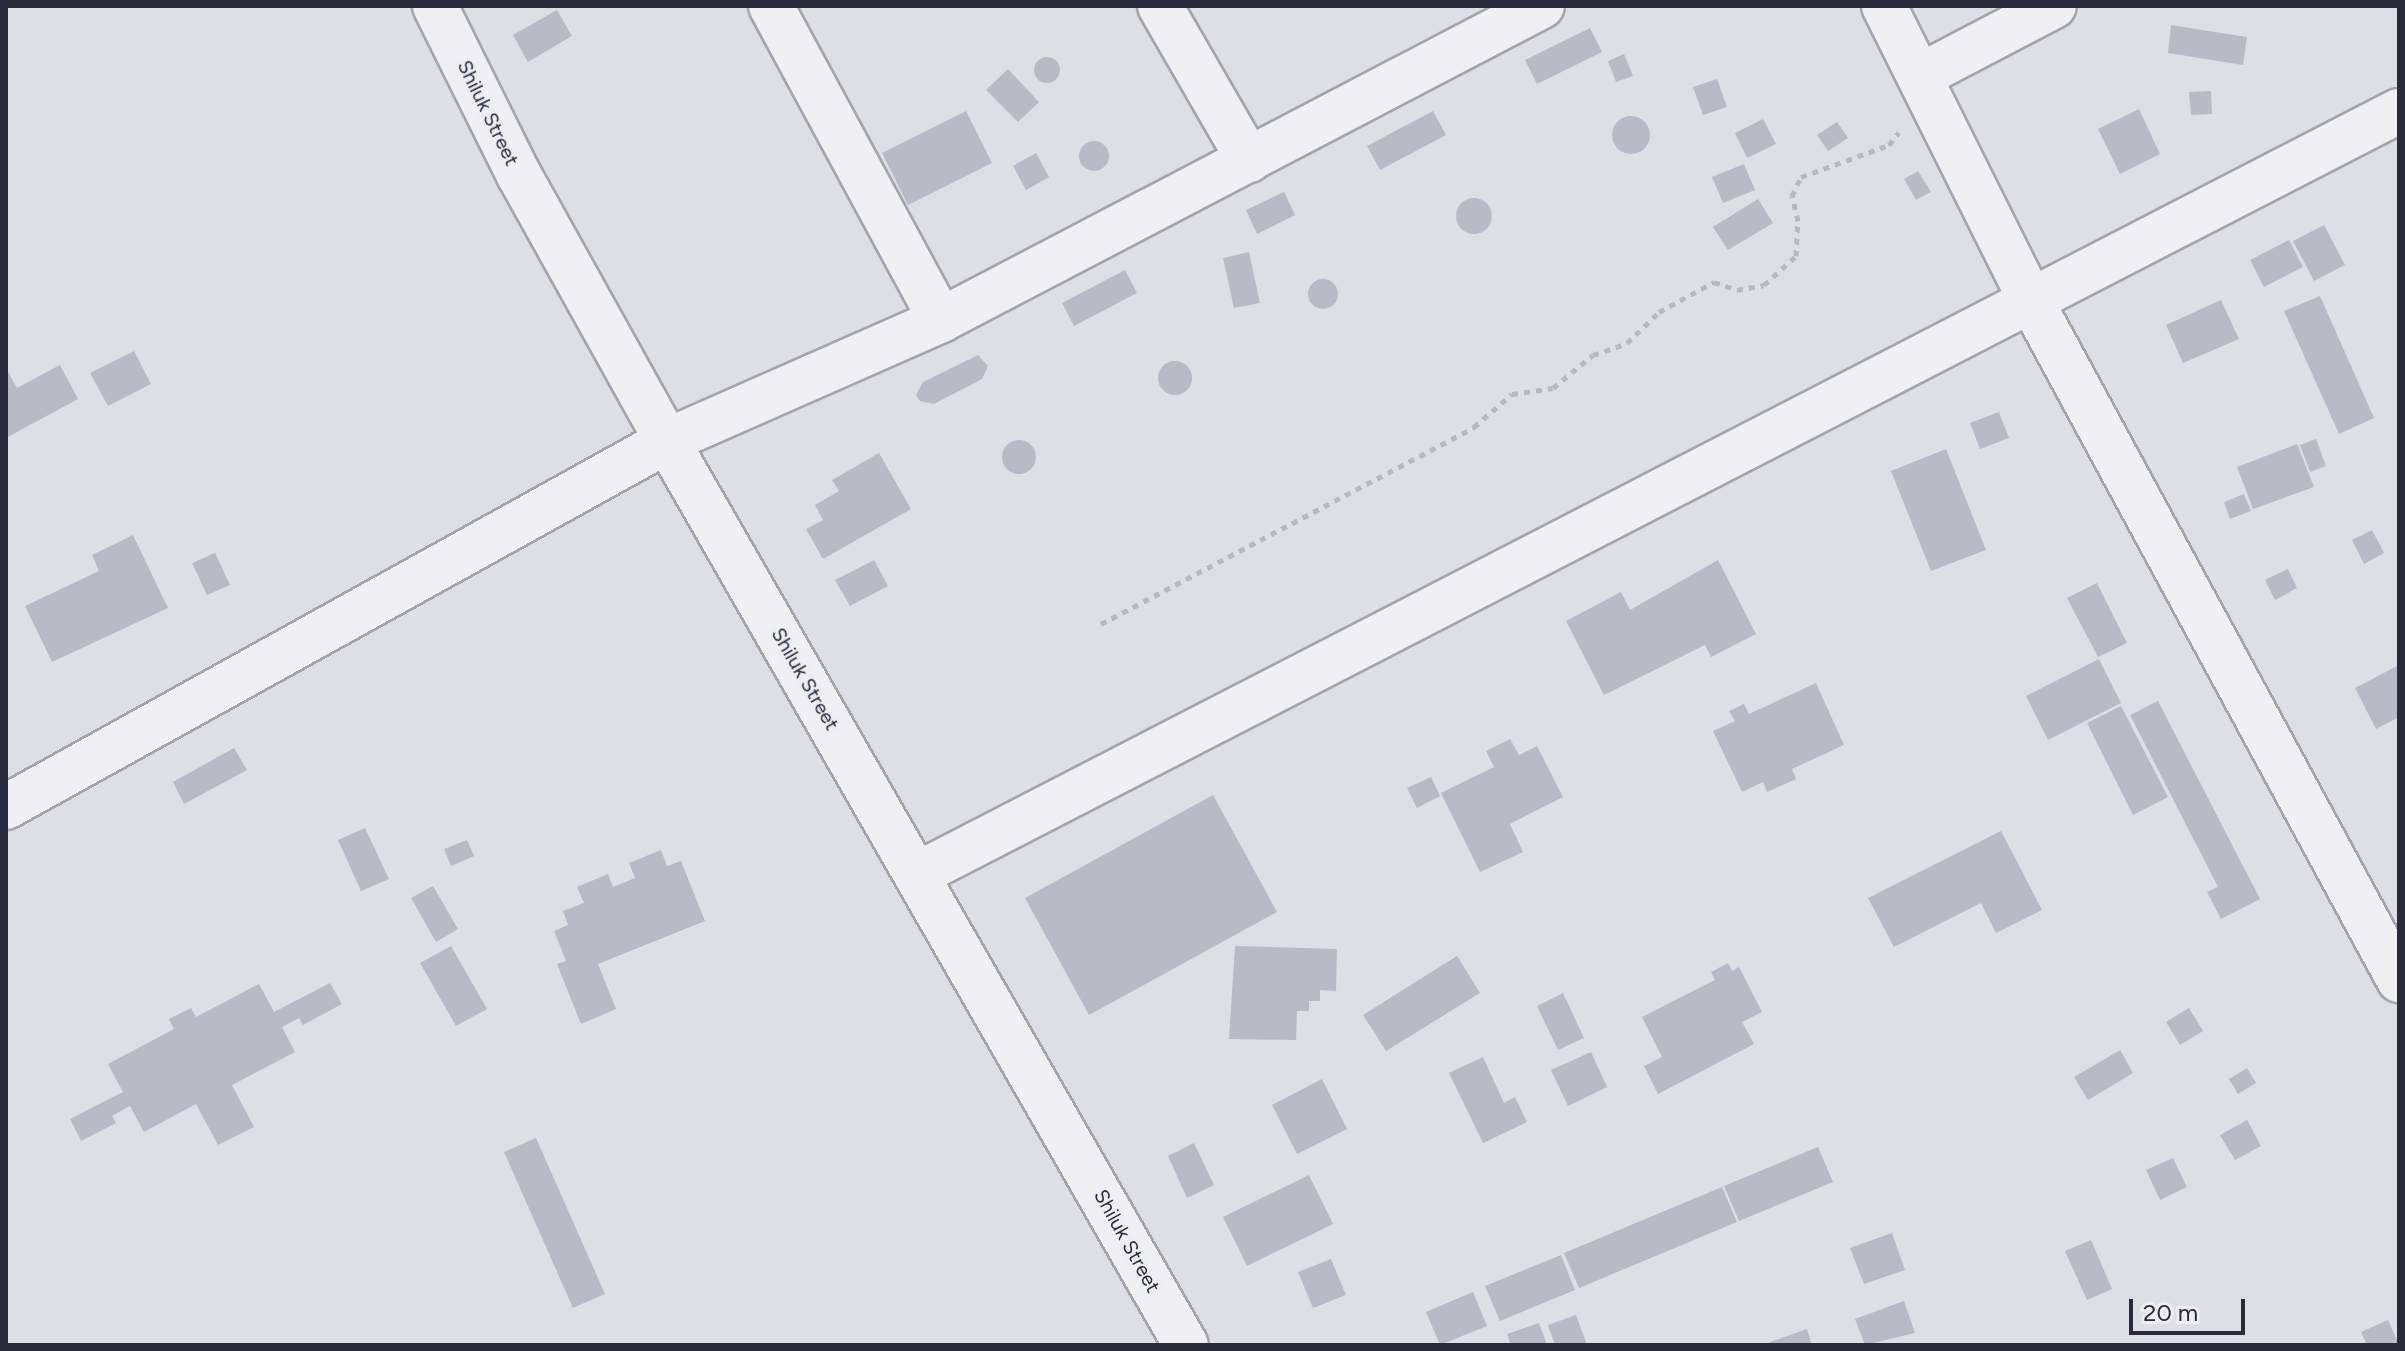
<!DOCTYPE html>
<html>
<head>
<meta charset="utf-8">
<style>
	body { margin:0 }
	#map { position:relative; width:2405px; height:1351px; overflow:hidden; background:#dedee6; font-family:Figtree,sans-serif }
	div>[style] { position:absolute }
	[style*='--x'] { left:calc(var(--x)*1px); top:calc(var(--y)*1px); width:calc(var(--w)*1px); rotate:calc(var(--a)*1deg) }
	.building>* { inset:0; background:#b8bac5 }
	.round { border-radius:50% }
	.path>* { height:5px; margin-top:-2.5px; transform-origin:0; background:repeating-linear-gradient(90deg,#b8b9c0 0 6px,transparent 0 12px) }
	.roads { filter:drop-shadow(2px 0 #a4a4af) drop-shadow(-2px 0 #a4a4af) drop-shadow(0 2px #a4a4af) drop-shadow(0 -2px #a4a4af) }
	.minor>* { height:44px; margin:-22px; padding:0 22px; transform-origin:22px; border-radius:22px; background:#f0f0f4 }
	.tertiary>* { height:44px; margin:-22px; padding:0 22px; transform-origin:22px; border-radius:22px; background:#f0f0f4 }
	span { translate:-50% -50%; white-space:nowrap; text-align:center; line-height:1.15; -webkit-text-stroke:7px #edeef3; paint-order:stroke }
	.street-label { font-size:20px; color:#292a3a }
	.frame { position:absolute; inset:0; border:8px solid #292a3a; pointer-events:none }
	.scale { position:absolute; left:2129px; top:1299px; width:116px; height:36px; box-sizing:border-box; border:4px solid #292a3a; border-top:0; padding-left:10px; font-size:24px; line-height:28px; white-space:nowrap; color:#292a3a; -webkit-text-stroke:6px #edeef3; paint-order:stroke }
</style>
</head>
<body>
<div id="map">
	<div class="building">
		<i style="clip-path:polygon(557px 10px,572px 36px,528px 62px,513px 35px)"></i>
		<i style="clip-path:polygon(2171px 25px,2247px 37px,2243px 65px,2168px 53px)"></i>
		<i style="clip-path:polygon(1590px 28px,1602px 52px,1537px 84px,1525px 60px)"></i>
		<i style="clip-path:polygon(1624px 54px,1633px 76px,1616px 82px,1608px 61px)"></i>
		<i class="round" style="left:1034px;top:57px;width:26px;height:26px"></i>
		<i style="clip-path:polygon(1008px 69px,1039px 102px,1018px 122px,986px 90px)"></i>
		<i style="clip-path:polygon(1717px 79px,1727px 107px,1703px 115px,1693px 87px)"></i>
		<i style="clip-path:polygon(2211px 91px,2212px 114px,2191px 115px,2189px 92px)"></i>
		<i style="clip-path:polygon(2139px 109px,2160px 154px,2120px 174px,2098px 129px)"></i>
		<i style="clip-path:polygon(966px 111px,992px 163px,908px 205px,882px 153px)"></i>
		<i style="clip-path:polygon(1433px 111px,1446px 135px,1380px 170px,1367px 146px)"></i>
		<i class="round" style="left:1612px;top:116px;width:38px;height:38px"></i>
		<i style="clip-path:polygon(1763px 119px,1776px 144px,1747px 158px,1735px 133px)"></i>
		<i style="clip-path:polygon(1837px 122px,1848px 138px,1828px 151px,1817px 135px)"></i>
		<i class="round" style="left:1079px;top:141px;width:30px;height:30px"></i>
		<i style="clip-path:polygon(1036px 153px,1049px 177px,1026px 190px,1013px 166px)"></i>
		<i style="clip-path:polygon(1744px 164px,1755px 190px,1723px 203px,1712px 177px)"></i>
		<i style="clip-path:polygon(1918px 171px,1931px 192px,1916px 200px,1904px 179px)"></i>
		<i style="clip-path:polygon(1284px 192px,1295px 215px,1257px 234px,1246px 210px)"></i>
		<i class="round" style="left:1456px;top:198px;width:36px;height:36px"></i>
		<i style="clip-path:polygon(1758px 199px,1773px 223px,1728px 250px,1713px 227px)"></i>
		<i style="clip-path:polygon(2324px 225px,2345px 265px,2314px 281px,2293px 241px)"></i>
		<i style="clip-path:polygon(2289px 240px,2303px 267px,2264px 287px,2250px 260px)"></i>
		<i style="clip-path:polygon(1249px 252px,1260px 303px,1234px 308px,1223px 258px)"></i>
		<i style="clip-path:polygon(1125px 270px,1137px 293px,1074px 326px,1062px 303px)"></i>
		<i class="round" style="left:1308px;top:279px;width:30px;height:30px"></i>
		<i style="clip-path:polygon(2320px 296px,2374px 418px,2339px 434px,2284px 311px)"></i>
		<i style="clip-path:polygon(2221px 300px,2239px 339px,2183px 363px,2166px 325px)"></i>
		<i style="clip-path:polygon(134px 351px,151px 384px,108px 406px,90px 373px)"></i>
		<i style="clip-path:polygon(978px 355px,988px 366px,982px 379px,934px 404px,920px 401px,916px 395px,923px 382px)"></i>
		<i class="round" style="left:1158px;top:361px;width:34px;height:34px"></i>
		<i style="clip-path:polygon(60px 365px,78px 399px,6px 438px,6px 368px,17px 388px)"></i>
		<i style="clip-path:polygon(1999px 412px,2009px 438px,1980px 449px,1970px 423px)"></i>
		<i style="clip-path:polygon(2316px 439px,2326px 466px,2310px 472px,2300px 445px)"></i>
		<i class="round" style="left:1002px;top:440px;width:34px;height:34px"></i>
		<i style="clip-path:polygon(2297px 444px,2314px 487px,2253px 509px,2237px 467px)"></i>
		<i style="clip-path:polygon(1946px 449px,1986px 550px,1931px 571px,1891px 471px)"></i>
		<i style="clip-path:polygon(879px 453px,911px 509px,823px 559px,806px 529px,823px 520px,815px 505px,839px 491px,832px 480px)"></i>
		<i style="clip-path:polygon(2244px 494px,2251px 511px,2230px 519px,2224px 502px)"></i>
		<i style="clip-path:polygon(2372px 530px,2384px 553px,2364px 564px,2352px 540px)"></i>
		<i style="clip-path:polygon(133px 535px,168px 608px,52px 662px,25px 606px,99px 571px,92px 555px)"></i>
		<i style="clip-path:polygon(215px 553px,230px 585px,207px 595px,192px 563px)"></i>
		<i style="clip-path:polygon(874px 560px,888px 586px,850px 606px,835px 580px)"></i>
		<i style="clip-path:polygon(1718px 560px,1756px 634px,1711px 657px,1705px 645px,1604px 695px,1566px 621px,1621px 592px,1630px 610px)"></i>
		<i style="clip-path:polygon(2288px 569px,2297px 588px,2275px 600px,2265px 580px)"></i>
		<i style="clip-path:polygon(2097px 583px,2127px 643px,2098px 657px,2067px 598px)"></i>
		<i style="clip-path:polygon(2099px 659px,2121px 703px,2048px 740px,2026px 696px)"></i>
		<i style="clip-path:polygon(2399px 665px,2399px 717px,2376px 729px,2355px 688px)"></i>
		<i style="clip-path:polygon(1816px 683px,1844px 745px,1792px 769px,1796px 779px,1767px 792px,1763px 782px,1742px 792px,1713px 731px,1735px 721px,1729px 711px,1744px 704px,1749px 714px)"></i>
		<i style="clip-path:polygon(2158px 701px,2260px 899px,2221px 919px,2207px 892px,2218px 887px,2130px 715px)"></i>
		<i style="clip-path:polygon(2121px 706px,2168px 797px,2133px 815px,2087px 723px)"></i>
		<i style="clip-path:polygon(1510px 739px,1519px 755px,1537px 746px,1563px 797px,1510px 824px,1523px 852px,1480px 872px,1441px 793px,1494px 767px,1486px 751px)"></i>
		<i style="clip-path:polygon(234px 748px,247px 770px,184px 804px,173px 782px)"></i>
		<i style="clip-path:polygon(1431px 777px,1440px 796px,1417px 808px,1407px 788px)"></i>
		<i style="clip-path:polygon(1213px 795px,1277px 912px,1089px 1015px,1025px 898px)"></i>
		<i style="clip-path:polygon(365px 828px,389px 879px,361px 891px,338px 840px)"></i>
		<i style="clip-path:polygon(2001px 831px,2042px 910px,1996px 933px,1981px 903px,1894px 947px,1868px 898px)"></i>
		<i style="clip-path:polygon(467px 840px,474px 856px,451px 866px,444px 849px)"></i>
		<i style="clip-path:polygon(661px 850px,667px 866px,681px 861px,705px 921px,598px 964px,616px 1009px,581px 1024px,557px 964px,566px 961px,554px 931px,568px 925px,563px 911px,584px 903px,577px 887px,608px 874px,613px 887px,635px 878px,629px 863px)"></i>
		<i style="clip-path:polygon(433px 886px,458px 929px,436px 942px,411px 898px)"></i>
		<i style="clip-path:polygon(451px 946px,487px 1009px,456px 1026px,420px 963px)"></i>
		<i style="clip-path:polygon(1235px 946px,1337px 949px,1336px 991px,1320px 990px,1320px 1001px,1309px 1001px,1309px 1011px,1297px 1011px,1296px 1040px,1229px 1039px)"></i>
		<i style="clip-path:polygon(1457px 956px,1480px 993px,1386px 1051px,1363px 1015px)"></i>
		<i style="clip-path:polygon(1728px 963px,1732px 971px,1739px 967px,1762px 1012px,1742px 1022px,1754px 1044px,1658px 1094px,1644px 1066px,1662px 1057px,1642px 1017px,1715px 980px,1711px 972px)"></i>
		<i style="clip-path:polygon(330px 983px,342px 1004px,303px 1025px,299px 1018px,282px 1027px,295px 1052px,232px 1085px,254px 1127px,218px 1145px,196px 1104px,144px 1132px,130px 1106px,112px 1116px,116px 1123px,81px 1141px,70px 1119px,123px 1092px,108px 1064px,174px 1029px,169px 1019px,191px 1008px,196px 1017px,259px 984px,274px 1012px)"></i>
		<i style="clip-path:polygon(1563px 993px,1584px 1038px,1558px 1050px,1537px 1006px)"></i>
		<i style="clip-path:polygon(2189px 1008px,2203px 1031px,2180px 1045px,2166px 1022px)"></i>
		<i style="clip-path:polygon(2120px 1050px,2133px 1073px,2088px 1100px,2074px 1077px)"></i>
		<i style="clip-path:polygon(1591px 1052px,1607px 1087px,1568px 1106px,1551px 1070px)"></i>
		<i style="clip-path:polygon(1483px 1057px,1504px 1103px,1515px 1097px,1527px 1122px,1483px 1143px,1449px 1073px)"></i>
		<i style="clip-path:polygon(2247px 1068px,2256px 1083px,2238px 1094px,2229px 1079px)"></i>
		<i style="clip-path:polygon(1322px 1079px,1347px 1129px,1297px 1154px,1272px 1105px)"></i>
		<i style="clip-path:polygon(2247px 1120px,2261px 1146px,2235px 1160px,2220px 1135px)"></i>
		<i style="clip-path:polygon(536px 1138px,605px 1294px,573px 1308px,504px 1152px)"></i>
		<i style="clip-path:polygon(1194px 1143px,1214px 1185px,1187px 1198px,1168px 1156px)"></i>
		<i style="clip-path:polygon(1818px 1147px,1833px 1182px,1739px 1221px,1724px 1186px)"></i>
		<i style="clip-path:polygon(2173px 1158px,2187px 1187px,2160px 1200px,2146px 1170px)"></i>
		<i style="clip-path:polygon(1309px 1175px,1333px 1224px,1247px 1266px,1223px 1217px)"></i>
		<i style="clip-path:polygon(1722px 1187px,1737px 1222px,1579px 1288px,1564px 1253px)"></i>
		<i style="clip-path:polygon(1892px 1233px,1905px 1270px,1864px 1284px,1850px 1248px)"></i>
		<i style="clip-path:polygon(2091px 1240px,2112px 1289px,2087px 1300px,2065px 1251px)"></i>
		<i style="clip-path:polygon(1561px 1255px,1575px 1290px,1500px 1321px,1485px 1286px)"></i>
		<i style="clip-path:polygon(1331px 1259px,1346px 1295px,1313px 1308px,1298px 1272px)"></i>
		<i style="clip-path:polygon(1473px 1292px,1487px 1326px,1440px 1345px,1426px 1312px)"></i>
		<i style="clip-path:polygon(1904px 1301px,1915px 1333px,1865px 1345px,1855px 1319px)"></i>
		<i style="clip-path:polygon(1576px 1315px,1587px 1345px,1555px 1345px,1548px 1325px)"></i>
		<i style="clip-path:polygon(2388px 1320px,2399px 1345px,2367px 1345px,2361px 1332px)"></i>
		<i style="clip-path:polygon(1539px 1323px,1547px 1345px,1511px 1345px,1507px 1334px)"></i>
		<i style="clip-path:polygon(1807px 1329px,1812px 1345px,1762px 1345px)"></i>
	</div>
	<div class="path">
		<i style="--x:1101;--y:624;--w:422;--a:-27.8"></i>
		<i style="--x:1474;--y:427;--w:50;--a:-41"></i>
		<i style="--x:1512;--y:394;--w:41;--a:-8.3"></i>
		<i style="--x:1553;--y:388;--w:52;--a:-39.5"></i>
		<i style="--x:1593;--y:355;--w:36;--a:-19"></i>
		<i style="--x:1627;--y:343;--w:45;--a:-44.1"></i>
		<i style="--x:1659;--y:312;--w:63;--a:-28.6"></i>
		<i style="--x:1714;--y:282;--w:24;--a:19"></i>
		<i style="--x:1737;--y:290;--w:27;--a:-10"></i>
		<i style="--x:1764;--y:285;--w:43;--a:-42.2"></i>
		<i style="--x:1796;--y:256;--w:35;--a:-87"></i>
		<i style="--x:1798;--y:221;--w:26;--a:-103"></i>
		<i style="--x:1792;--y:196;--w:21;--a:-65"></i>
		<i style="--x:1801;--y:177;--w:94;--a:-20"></i>
		<i style="--x:1889;--y:145;--w:16;--a:-52"></i>
	</div>
	<div class="roads">
		<div class="minor">
			<i style="--x:771;--y:6;--w:357;--a:61.6"></i>
			<i style="--x:1160;--y:6;--w:178;--a:60"></i>
			<i style="--x:1884;--y:6;--w:325;--a:63.5"></i>
			<i style="--x:2029;--y:297;--w:777;--a:61.55"></i>
			<i style="--x:1920;--y:76;--w:151;--a:-27.6"></i>
			<i style="--x:6;--y:807;--w:756;--a:-28.97"></i>
			<i style="--x:667;--y:441;--w:300;--a:-23.8"></i>
			<i style="--x:941;--y:320;--w:678;--a:-27.59"></i>
			<i style="--x:918;--y:874;--w:1666;--a:-27.26"></i>
		</div>
		<div class="tertiary">
			<i style="--x:435;--y:6;--w:189;--a:63.6"></i>
			<i style="--x:519;--y:175;--w:304;--a:60.9"></i>
			<i style="--x:667;--y:441;--w:1042;--a:60.14"></i>
		</div>
	</div>
	<div class="street-label">
		<span style="left:488px;top:113px;rotate:64deg">Shiluk Street</span>
		<span style="left:805px;top:679px;rotate:60deg">Shiluk Street</span>
		<span style="left:1127px;top:1241px;rotate:61deg">Shiluk Street</span>
	</div>
	<div class="frame"></div>
	<div class="scale">20 m</div>
</div>
</body>
</html>
